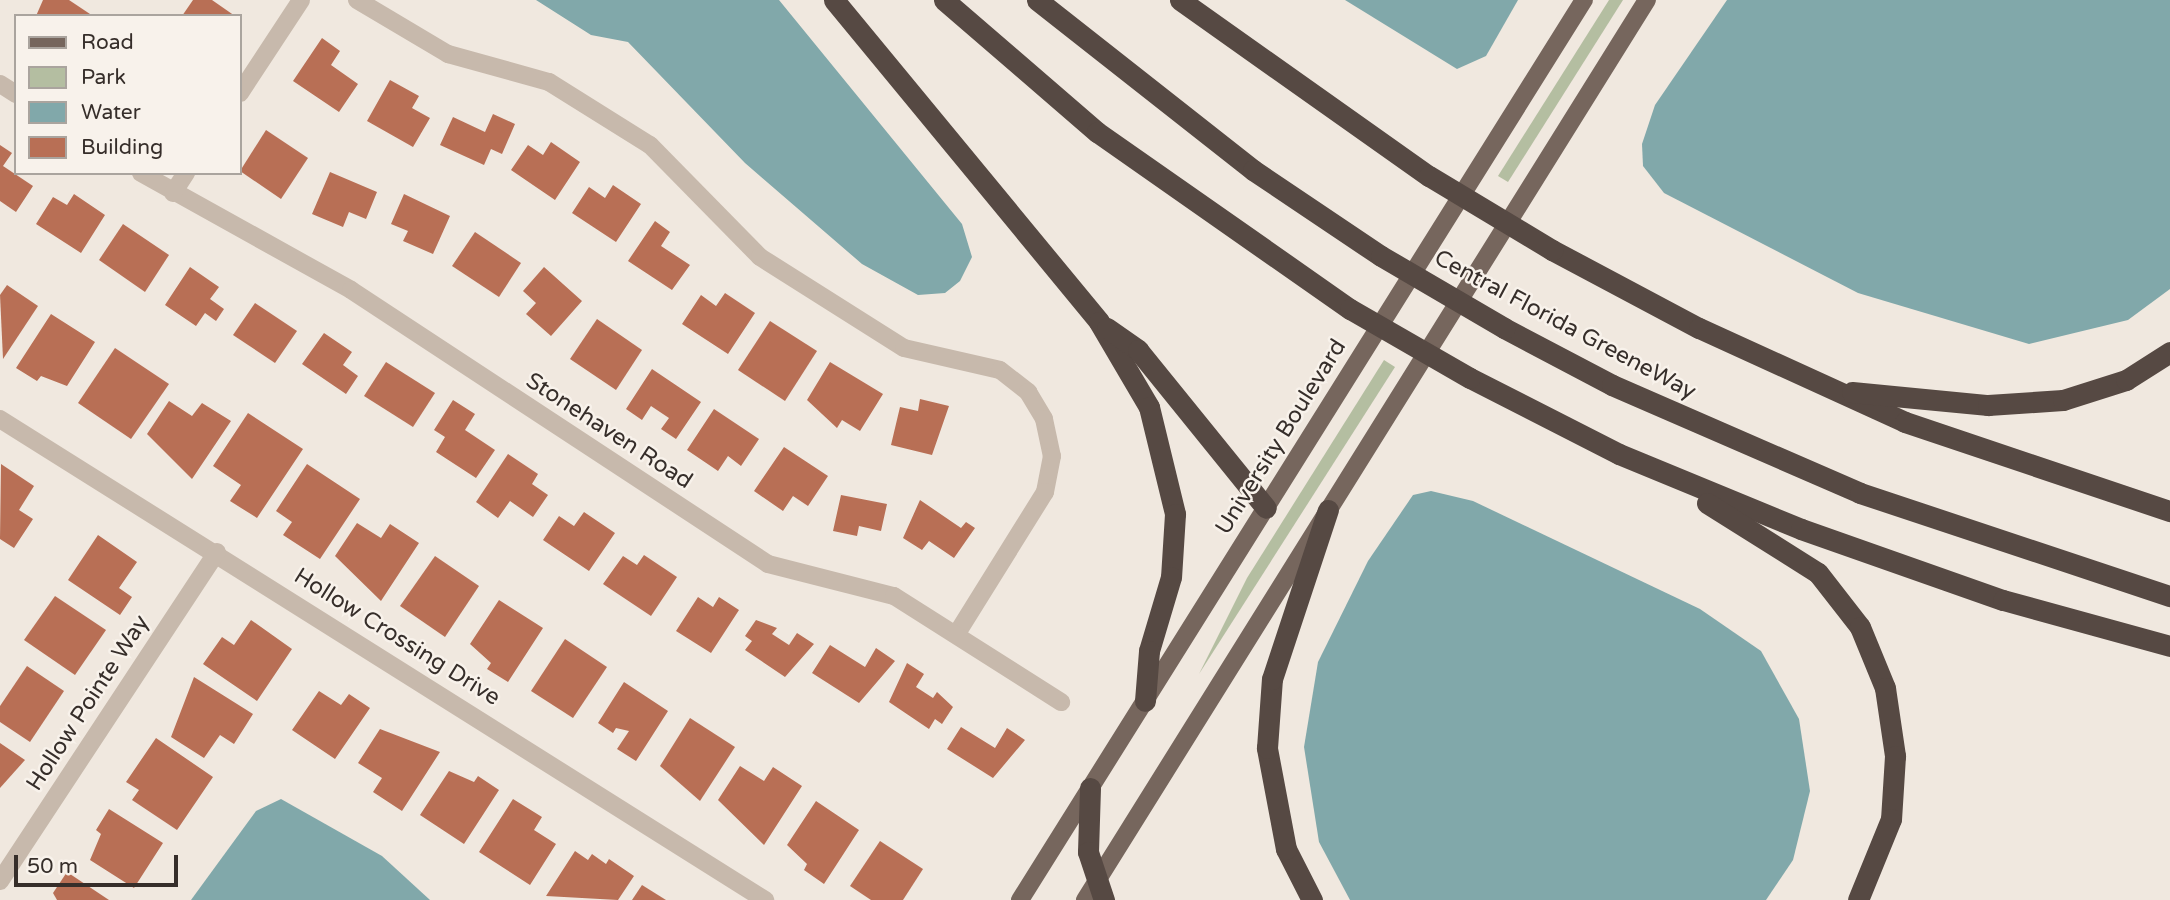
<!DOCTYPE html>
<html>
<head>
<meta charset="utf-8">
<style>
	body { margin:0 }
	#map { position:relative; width:2170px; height:900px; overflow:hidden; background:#f0e8df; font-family:"Varela Round",sans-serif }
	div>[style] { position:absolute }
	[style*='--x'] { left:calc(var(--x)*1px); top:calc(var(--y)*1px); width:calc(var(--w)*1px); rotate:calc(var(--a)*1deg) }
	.green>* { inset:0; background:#b4bea1 }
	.water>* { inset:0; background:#81a8aa }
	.building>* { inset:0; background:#b86f55 }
	.minor>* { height:18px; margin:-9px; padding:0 9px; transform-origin:9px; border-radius:9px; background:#c7b9ac }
	.major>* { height:18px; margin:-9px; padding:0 9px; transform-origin:9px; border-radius:9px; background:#76665d }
	.highway>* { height:21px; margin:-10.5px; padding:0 10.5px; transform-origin:10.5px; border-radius:10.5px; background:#564943 }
	.highway-bridge>* { height:21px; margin:-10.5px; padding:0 10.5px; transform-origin:10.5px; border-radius:10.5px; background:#564943 }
	span { translate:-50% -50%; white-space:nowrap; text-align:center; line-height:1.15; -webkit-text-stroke:5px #f8f2eb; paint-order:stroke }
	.street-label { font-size:23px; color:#362e2a }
	.legend { position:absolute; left:14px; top:14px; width:228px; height:161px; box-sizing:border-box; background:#f8f2eb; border:2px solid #aaa49e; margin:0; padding:9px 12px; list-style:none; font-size:21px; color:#362e2a }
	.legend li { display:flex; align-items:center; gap:14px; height:35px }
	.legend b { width:35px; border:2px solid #aaa49e }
	.scale { position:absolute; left:14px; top:855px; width:164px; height:32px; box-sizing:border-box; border:4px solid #362e2a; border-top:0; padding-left:9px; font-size:21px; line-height:24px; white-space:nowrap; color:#362e2a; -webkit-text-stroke:5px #f8f2eb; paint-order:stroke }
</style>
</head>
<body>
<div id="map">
	<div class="green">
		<i style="clip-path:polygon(1609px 0,1623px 0,1508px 182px,1498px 176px)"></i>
		<i style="clip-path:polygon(1384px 360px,1395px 367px,1199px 674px,1247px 578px)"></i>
	</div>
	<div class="water">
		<i style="clip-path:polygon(536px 0,779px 0,962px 224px,972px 257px,960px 281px,945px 293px,918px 295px,862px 264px,745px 163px,628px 42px,591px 35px)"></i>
		<i style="clip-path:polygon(1345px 0,1518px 0,1486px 56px,1457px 69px)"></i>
		<i style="clip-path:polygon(1727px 0,2170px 0,2170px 289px,2128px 320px,2029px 344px,1858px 293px,1664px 193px,1643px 166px,1642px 144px,1655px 105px)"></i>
		<i style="clip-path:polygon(1431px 491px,1473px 501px,1700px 609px,1761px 651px,1799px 719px,1810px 791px,1793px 860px,1766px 900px,1350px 900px,1319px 842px,1304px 747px,1318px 662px,1368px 561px,1413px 495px)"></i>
		<i style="clip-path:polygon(281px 799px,382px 856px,430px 900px,191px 900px,256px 811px)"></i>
	</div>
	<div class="building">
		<i style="clip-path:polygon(43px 0,69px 0,93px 16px,36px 16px)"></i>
		<i style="clip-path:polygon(193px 0,212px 0,235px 16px,182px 16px)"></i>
		<i style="clip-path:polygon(322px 38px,340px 51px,331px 65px,358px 84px,339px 112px,293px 81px)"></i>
		<i style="clip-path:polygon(390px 80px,419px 96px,412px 108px,430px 118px,413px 147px,367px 121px)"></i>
		<i style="clip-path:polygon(493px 114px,515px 124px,502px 154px,491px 149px,484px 165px,440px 145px,453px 117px,485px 132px)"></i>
		<i style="clip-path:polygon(266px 130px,308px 158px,281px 199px,240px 171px)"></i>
		<i style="clip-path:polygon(551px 142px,580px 162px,555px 200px,511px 170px,528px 145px,543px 155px)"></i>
		<i style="clip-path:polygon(0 145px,12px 153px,3px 166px,33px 186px,16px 212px,0 201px)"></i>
		<i style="clip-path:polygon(330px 172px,377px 192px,366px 219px,349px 212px,343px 227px,312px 214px)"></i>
		<i style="clip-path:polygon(613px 185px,641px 204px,616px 242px,572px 213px,589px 187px,605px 198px)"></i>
		<i style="clip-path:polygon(74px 194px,105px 215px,81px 253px,36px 224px,53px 197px,67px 205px)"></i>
		<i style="clip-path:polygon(404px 194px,450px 216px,433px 254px,403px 241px,408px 231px,391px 224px)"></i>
		<i style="clip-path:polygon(655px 221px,670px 232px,661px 246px,690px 265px,672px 290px,628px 261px)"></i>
		<i style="clip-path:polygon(123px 224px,169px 255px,145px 292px,99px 260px)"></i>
		<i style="clip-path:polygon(475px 232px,521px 263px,499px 297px,452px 266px)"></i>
		<i style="clip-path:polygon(190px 267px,219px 287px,210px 299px,224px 309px,216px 321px,205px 313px,196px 326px,165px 305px)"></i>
		<i style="clip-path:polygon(544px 267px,582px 301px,551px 336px,526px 314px,536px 303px,523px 291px)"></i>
		<i style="clip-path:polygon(7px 285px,38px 306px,3px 359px,0 295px)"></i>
		<i style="clip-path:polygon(725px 293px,755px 313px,728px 354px,682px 324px,701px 295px,716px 306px)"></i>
		<i style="clip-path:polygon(255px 303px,297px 331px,275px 363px,233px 335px)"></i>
		<i style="clip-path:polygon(51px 314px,95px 342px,67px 386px,41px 376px,37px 381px,16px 368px)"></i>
		<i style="clip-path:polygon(597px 319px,642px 350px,616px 390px,570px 359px)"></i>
		<i style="clip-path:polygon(770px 321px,817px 351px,785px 401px,738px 370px)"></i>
		<i style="clip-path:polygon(324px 333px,352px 352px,343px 365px,358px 376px,346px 394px,302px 364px)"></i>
		<i style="clip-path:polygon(115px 348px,169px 384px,131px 439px,78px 403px)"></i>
		<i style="clip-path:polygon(386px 362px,435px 393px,413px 427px,364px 396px)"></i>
		<i style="clip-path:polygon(830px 362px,883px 394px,860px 431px,842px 420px,837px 428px,807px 400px)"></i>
		<i style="clip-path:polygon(652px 369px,701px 402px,676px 439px,661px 429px,669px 418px,651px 406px,642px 420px,626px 409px)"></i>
		<i style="clip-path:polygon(920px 399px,949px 406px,932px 455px,891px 445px,900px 407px,918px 411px)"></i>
		<i style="clip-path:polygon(453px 400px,475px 414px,465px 430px,495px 450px,476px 478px,436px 452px,445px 437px,434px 430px)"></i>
		<i style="clip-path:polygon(169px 401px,192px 416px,202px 403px,231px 421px,192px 479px,147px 434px)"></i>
		<i style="clip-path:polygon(714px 409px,759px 439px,741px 466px,728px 456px,718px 471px,687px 450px)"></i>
		<i style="clip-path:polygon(248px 413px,303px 449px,257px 518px,230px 501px,241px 485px,213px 466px)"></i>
		<i style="clip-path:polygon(784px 447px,828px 476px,808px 506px,793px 496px,783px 511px,754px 491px)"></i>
		<i style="clip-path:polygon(508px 454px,538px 474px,532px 484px,548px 495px,533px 517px,510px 501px,498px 518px,476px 502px)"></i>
		<i style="clip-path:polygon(1px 464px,34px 486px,19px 510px,33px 519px,14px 548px,0 539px)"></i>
		<i style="clip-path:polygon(307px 464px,360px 499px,320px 559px,283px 535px,292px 522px,276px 511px)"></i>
		<i style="clip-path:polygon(841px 495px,887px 504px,881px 531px,859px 526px,857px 536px,833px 531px)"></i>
		<i style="clip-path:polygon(920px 500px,961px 528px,966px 522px,975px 528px,954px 558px,929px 541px,922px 550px,903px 538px)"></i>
		<i style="clip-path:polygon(584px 512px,615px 533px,589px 571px,543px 540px,559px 516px,574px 526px)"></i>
		<i style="clip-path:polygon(357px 523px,381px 538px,390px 524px,419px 543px,381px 601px,335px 556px)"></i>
		<i style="clip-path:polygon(98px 535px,137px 562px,119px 588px,132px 597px,120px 615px,68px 580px)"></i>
		<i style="clip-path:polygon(644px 555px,677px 577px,651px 616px,603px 584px,623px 556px,637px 565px)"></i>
		<i style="clip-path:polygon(435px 556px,479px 586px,445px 637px,400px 606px)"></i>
		<i style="clip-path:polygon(55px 596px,106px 630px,75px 675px,24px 640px)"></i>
		<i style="clip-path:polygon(698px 597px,713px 607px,719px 597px,739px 610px,711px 653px,676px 631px)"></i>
		<i style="clip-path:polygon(499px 600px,543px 628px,508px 682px,487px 669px,491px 663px,470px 644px)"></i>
		<i style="clip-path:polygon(251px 620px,292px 649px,257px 701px,203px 664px,222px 637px,234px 645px)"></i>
		<i style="clip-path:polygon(756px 620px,777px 628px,772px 634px,789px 645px,797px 633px,814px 644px,785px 677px,745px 650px,752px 641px,745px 636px)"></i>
		<i style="clip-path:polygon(565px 639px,607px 667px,573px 718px,531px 691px)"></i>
		<i style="clip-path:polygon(830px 645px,865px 667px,876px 648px,895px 661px,859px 703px,812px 673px)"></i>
		<i style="clip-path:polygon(907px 663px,924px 674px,916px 687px,933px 698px,937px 692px,953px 707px,942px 724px,935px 719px,929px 729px,889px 702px)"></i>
		<i style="clip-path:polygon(27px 666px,64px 691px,30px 742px,0 722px,0 706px)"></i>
		<i style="clip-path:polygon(194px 677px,253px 714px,234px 744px,220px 735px,204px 758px,171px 737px)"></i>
		<i style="clip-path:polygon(624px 682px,668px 711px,636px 761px,617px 749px,629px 731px,616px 728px,613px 733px,598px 723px)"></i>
		<i style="clip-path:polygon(319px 691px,341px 705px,349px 694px,370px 708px,335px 759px,292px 730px)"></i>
		<i style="clip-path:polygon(690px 718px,735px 747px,700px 801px,660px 766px)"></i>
		<i style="clip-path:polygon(961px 727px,995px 748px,1007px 728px,1025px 740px,993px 778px,947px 749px)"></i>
		<i style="clip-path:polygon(380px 729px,440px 752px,402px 811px,373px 792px,382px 778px,358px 763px)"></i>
		<i style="clip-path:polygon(156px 738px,213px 777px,177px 830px,132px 800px,139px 790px,126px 782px)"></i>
		<i style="clip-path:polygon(0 743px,25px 760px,0 788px)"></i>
		<i style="clip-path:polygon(740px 766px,764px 781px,773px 767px,802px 786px,764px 845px,718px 800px)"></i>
		<i style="clip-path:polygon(449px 771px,474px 782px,478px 776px,499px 790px,464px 844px,420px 815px)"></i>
		<i style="clip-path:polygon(513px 799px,542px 817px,534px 830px,556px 844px,530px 885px,479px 852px)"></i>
		<i style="clip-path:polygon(816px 801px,859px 830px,824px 884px,804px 870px,807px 864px,787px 845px)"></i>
		<i style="clip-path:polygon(109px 809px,163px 843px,134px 888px,90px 860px,101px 834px,96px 830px)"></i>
		<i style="clip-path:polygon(880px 841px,923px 869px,903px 900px,871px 900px,850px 886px)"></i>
		<i style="clip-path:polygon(575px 851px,588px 860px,592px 854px,606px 864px,609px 859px,634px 876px,618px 900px,546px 896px)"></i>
		<i style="clip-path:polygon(67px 872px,109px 900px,57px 900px,53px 893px)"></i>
		<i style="clip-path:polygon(642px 885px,666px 900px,632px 900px)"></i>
	</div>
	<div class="minor">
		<i style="--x:357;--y:0;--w:106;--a:30.7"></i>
		<i style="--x:448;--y:54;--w:105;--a:15.5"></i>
		<i style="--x:549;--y:82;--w:119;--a:32"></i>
		<i style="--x:650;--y:145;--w:157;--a:45.5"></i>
		<i style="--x:760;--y:257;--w:170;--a:32.3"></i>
		<i style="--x:904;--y:348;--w:98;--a:12.9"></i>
		<i style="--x:1000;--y:370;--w:36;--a:38"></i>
		<i style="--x:1028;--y:392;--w:31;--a:59"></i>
		<i style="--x:1044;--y:419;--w:38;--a:78"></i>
		<i style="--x:1052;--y:456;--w:37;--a:101"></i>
		<i style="--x:1045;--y:492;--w:165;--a:121.9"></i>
		<i style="--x:0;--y:84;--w:19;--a:32"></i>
		<i style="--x:240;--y:93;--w:111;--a:-56.7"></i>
		<i style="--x:141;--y:173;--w:240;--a:29.1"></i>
		<i style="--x:351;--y:290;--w:499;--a:33.3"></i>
		<i style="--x:768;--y:564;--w:130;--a:14.3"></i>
		<i style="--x:894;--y:596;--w:198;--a:32.4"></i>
		<i style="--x:173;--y:193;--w:24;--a:-57"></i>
		<i style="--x:0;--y:419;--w:904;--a:32.16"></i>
		<i style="--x:0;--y:881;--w:394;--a:-56.6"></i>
	</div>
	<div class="major">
		<i style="--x:1020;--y:900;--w:1062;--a:-57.93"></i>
		<i style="--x:1085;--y:900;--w:1061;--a:-58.02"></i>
	</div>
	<div class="highway">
		<i style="--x:834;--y:0;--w:417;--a:50.5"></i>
		<i style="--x:1099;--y:322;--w:99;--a:59.5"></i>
		<i style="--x:1149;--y:407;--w:110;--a:76.3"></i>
		<i style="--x:1175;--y:514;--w:63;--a:93.6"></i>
		<i style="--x:1171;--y:577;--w:77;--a:106.6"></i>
		<i style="--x:1149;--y:651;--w:50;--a:94.6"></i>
		<i style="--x:944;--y:0;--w:202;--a:40.8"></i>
		<i style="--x:1097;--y:132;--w:309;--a:35"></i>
		<i style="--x:1037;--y:0;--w:275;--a:38.2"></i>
		<i style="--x:1253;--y:170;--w:154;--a:33.9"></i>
		<i style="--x:1180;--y:0;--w:305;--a:35.3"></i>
		<i style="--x:1552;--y:250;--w:166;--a:28"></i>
		<i style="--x:1699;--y:328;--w:226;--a:24.5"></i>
		<i style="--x:1905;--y:422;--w:280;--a:18.6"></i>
		<i style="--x:1107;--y:328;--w:38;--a:35"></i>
		<i style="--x:1138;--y:350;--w:203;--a:51"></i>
		<i style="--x:1504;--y:328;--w:122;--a:27.8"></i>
		<i style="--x:1612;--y:385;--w:270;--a:23.5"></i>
		<i style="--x:1860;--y:493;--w:327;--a:18.4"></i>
		<i style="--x:1470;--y:378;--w:167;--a:27"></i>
		<i style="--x:1619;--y:454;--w:197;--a:22.4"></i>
		<i style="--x:1801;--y:529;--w:214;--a:19.4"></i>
		<i style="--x:2003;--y:600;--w:173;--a:15.4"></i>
		<i style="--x:1852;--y:392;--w:137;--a:5.5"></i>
		<i style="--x:1988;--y:405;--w:75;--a:-3.8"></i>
		<i style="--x:2063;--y:400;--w:66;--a:-17.6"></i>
		<i style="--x:2126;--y:380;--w:52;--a:-32.5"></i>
		<i style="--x:1707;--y:503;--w:131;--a:32.2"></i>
		<i style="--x:1818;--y:573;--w:68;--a:52.1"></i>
		<i style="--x:1860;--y:627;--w:66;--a:67.7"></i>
		<i style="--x:1885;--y:688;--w:69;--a:81.6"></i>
		<i style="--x:1895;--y:756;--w:63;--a:93.6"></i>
		<i style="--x:1891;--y:819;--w:87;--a:112.2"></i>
		<i style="--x:1090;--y:788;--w:64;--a:91.8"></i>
		<i style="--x:1088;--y:852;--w:51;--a:71.6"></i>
		<i style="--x:1312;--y:900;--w:57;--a:-117"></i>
		<i style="--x:1286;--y:849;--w:103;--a:-100.7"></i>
		<i style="--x:1267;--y:748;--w:69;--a:-85.9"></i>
		<i style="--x:1272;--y:679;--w:178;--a:-71.7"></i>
	</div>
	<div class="highway-bridge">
		<i style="--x:1429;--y:176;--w:144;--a:31"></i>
		<i style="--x:1381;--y:256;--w:143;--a:30.3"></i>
		<i style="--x:1350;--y:309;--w:138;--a:29.9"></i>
	</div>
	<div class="street-label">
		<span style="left:1565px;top:325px;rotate:28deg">Central Florida GreeneWay</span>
		<span style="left:609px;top:431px;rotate:33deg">Stonehaven Road</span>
		<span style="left:1281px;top:437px;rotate:-58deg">University Boulevard</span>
		<span style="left:397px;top:637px;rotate:32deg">Hollow Crossing Drive</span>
		<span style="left:88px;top:703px;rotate:-57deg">Hollow Pointe Way</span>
	</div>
	<ul class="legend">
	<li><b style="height:9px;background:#76665d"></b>Road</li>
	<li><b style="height:19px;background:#b4bea1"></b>Park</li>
	<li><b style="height:19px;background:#81a8aa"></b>Water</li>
	<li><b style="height:19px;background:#b86f55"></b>Building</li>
	</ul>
	<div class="scale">50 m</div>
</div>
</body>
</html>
